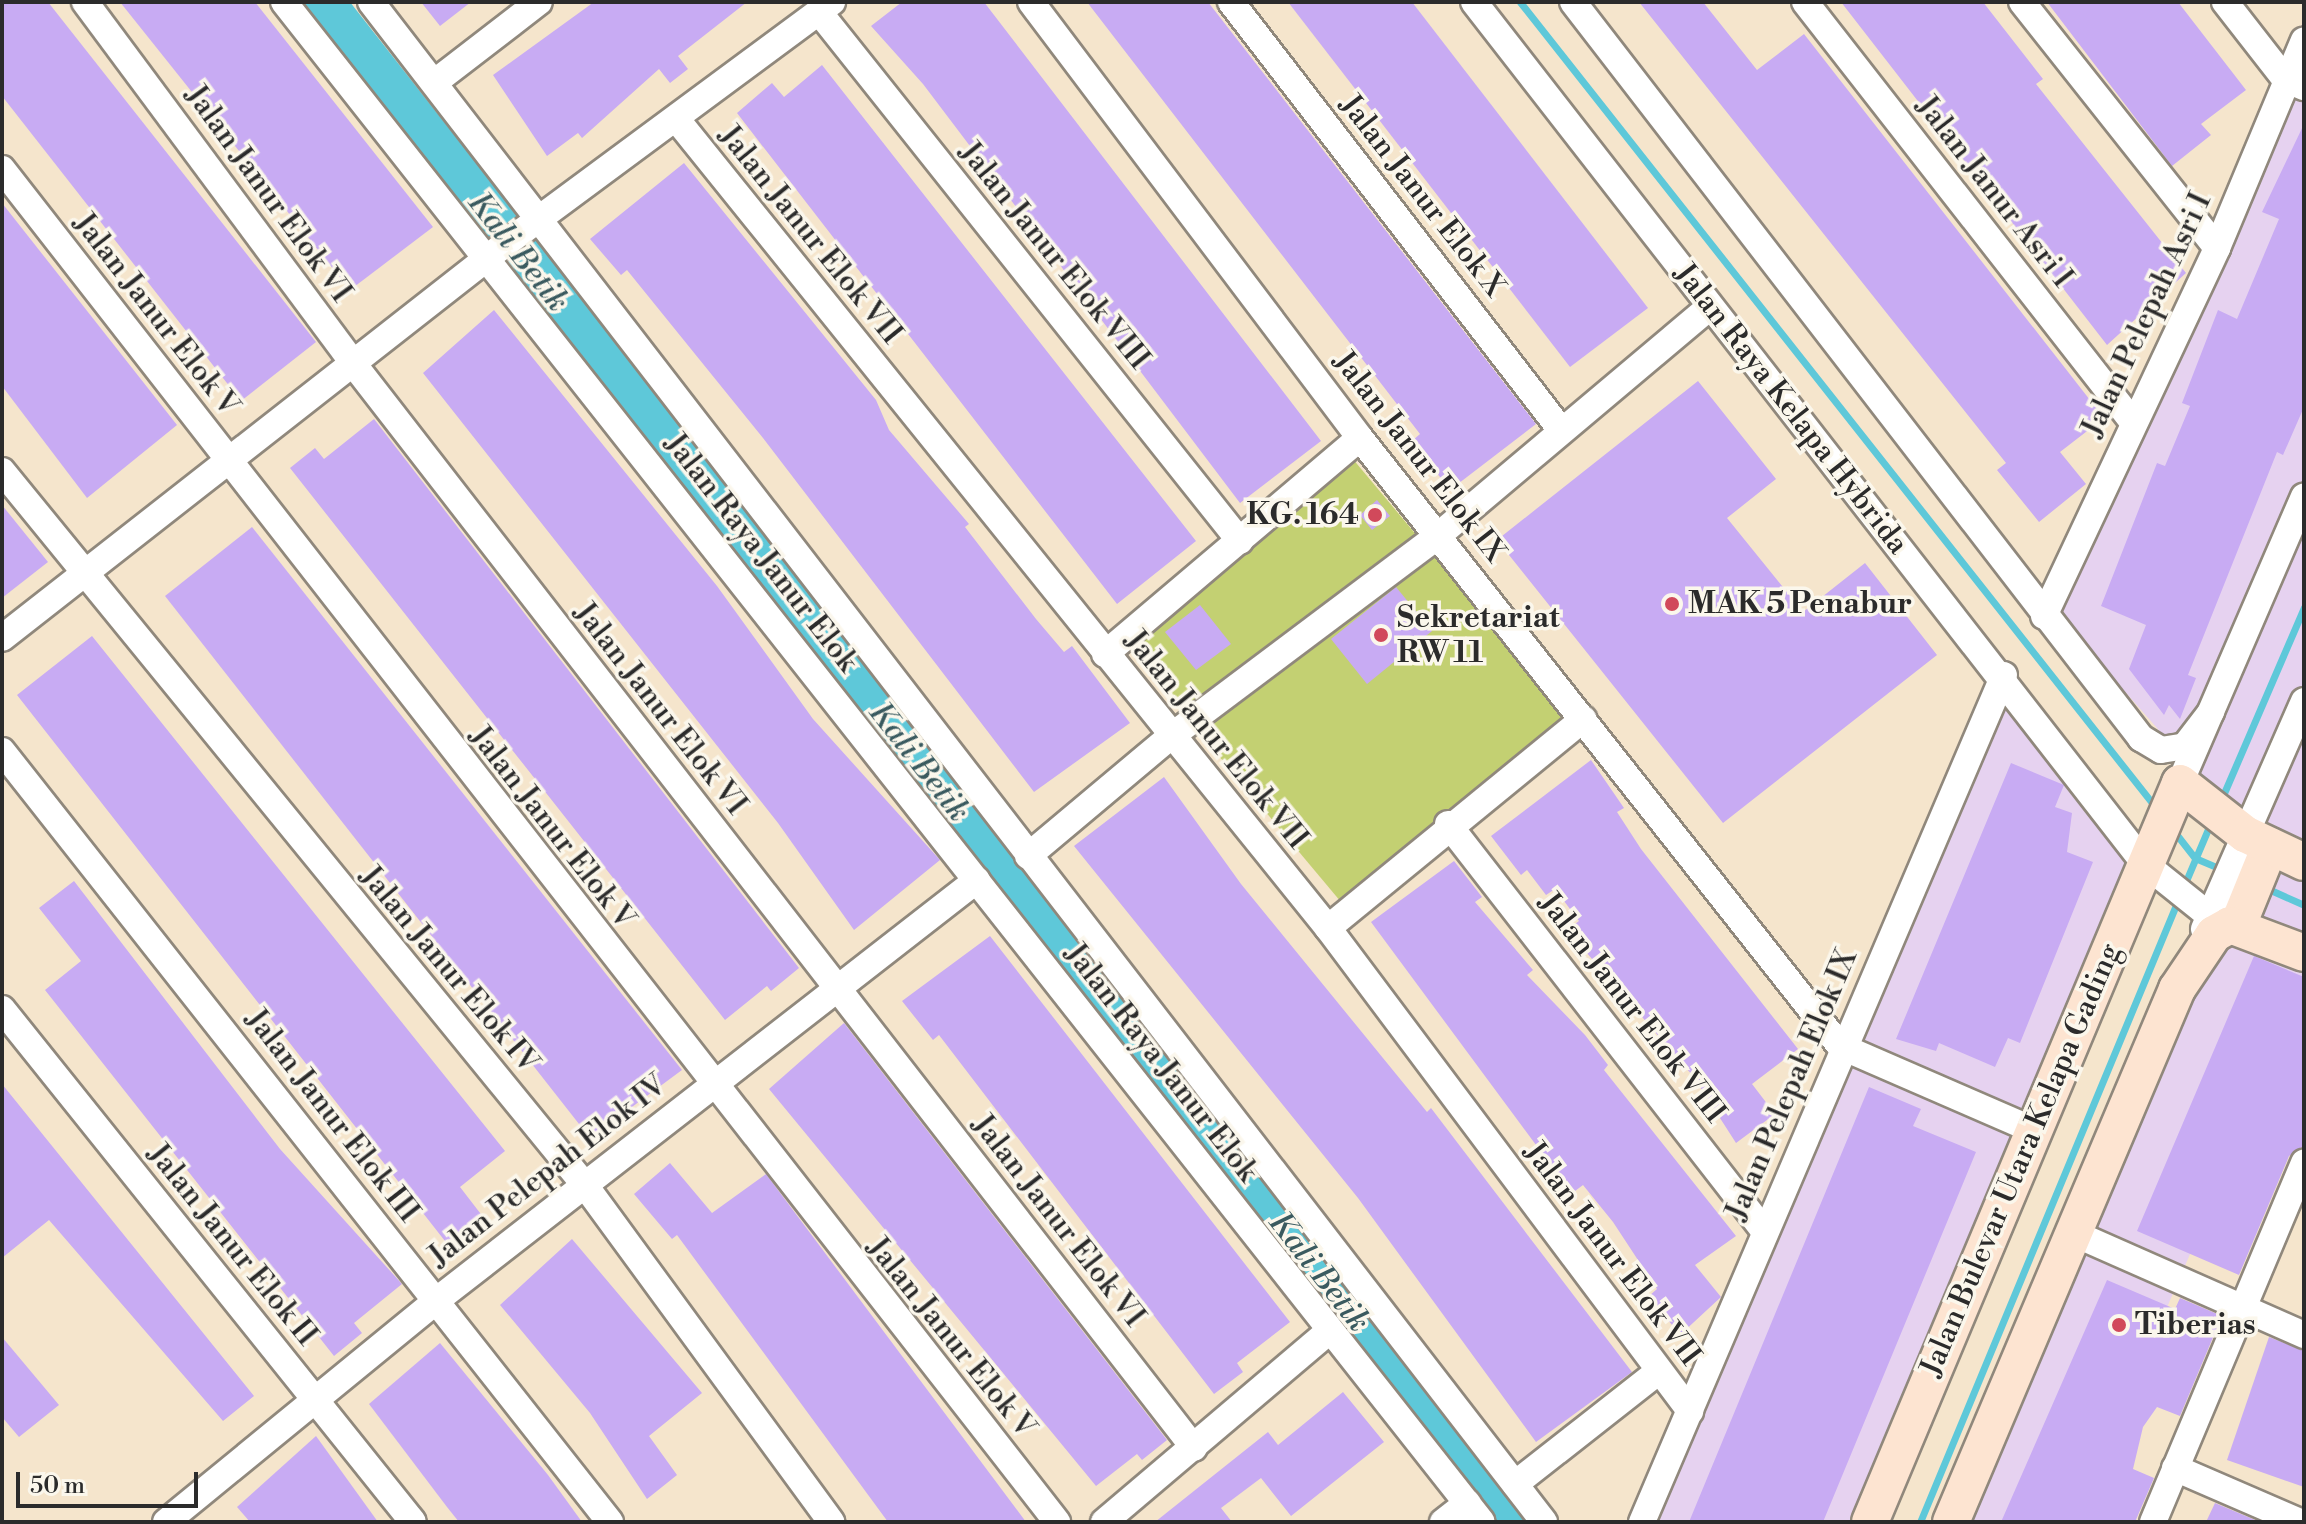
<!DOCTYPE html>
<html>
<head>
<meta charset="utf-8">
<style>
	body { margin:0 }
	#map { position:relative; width:2306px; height:1524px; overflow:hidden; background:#f5e5cc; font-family:"Libre Bodoni",serif }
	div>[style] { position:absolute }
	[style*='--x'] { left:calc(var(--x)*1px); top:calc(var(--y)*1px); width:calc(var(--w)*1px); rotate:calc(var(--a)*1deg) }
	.built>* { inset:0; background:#e6d2f0 }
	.green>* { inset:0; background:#c3d072 }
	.stream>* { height:7px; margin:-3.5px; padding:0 3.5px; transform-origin:3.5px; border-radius:3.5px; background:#5ec8d9 }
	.river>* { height:44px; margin:-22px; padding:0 22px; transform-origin:22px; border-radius:22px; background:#5ec8d9 }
	.building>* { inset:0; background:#c8abf3 }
	.roads { filter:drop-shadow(2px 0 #90887c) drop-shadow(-2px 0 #90887c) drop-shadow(0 2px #90887c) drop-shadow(0 -2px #90887c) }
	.minor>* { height:26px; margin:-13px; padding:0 13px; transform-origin:13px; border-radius:13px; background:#fff }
	.secondary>* { height:36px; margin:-18px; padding:0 18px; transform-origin:18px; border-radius:18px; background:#fde4d1 }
	.dots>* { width:22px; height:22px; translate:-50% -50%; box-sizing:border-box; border:4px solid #fbf7ec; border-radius:50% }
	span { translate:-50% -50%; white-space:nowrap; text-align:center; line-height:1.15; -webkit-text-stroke:7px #fbf7ec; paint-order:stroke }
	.street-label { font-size:30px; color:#2b2b2b }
	.poi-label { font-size:30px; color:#2b2b2b; font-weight:700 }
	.right { translate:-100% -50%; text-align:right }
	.left { translate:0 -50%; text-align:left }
	.water-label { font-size:32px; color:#3a5a5f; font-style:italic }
	.frame { position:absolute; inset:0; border:4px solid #2b2b2b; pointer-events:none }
	.scale { position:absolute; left:16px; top:1472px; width:182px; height:36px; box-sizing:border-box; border:4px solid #2b2b2b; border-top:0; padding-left:10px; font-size:24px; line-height:28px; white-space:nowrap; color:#2b2b2b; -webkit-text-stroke:6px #fbf7ec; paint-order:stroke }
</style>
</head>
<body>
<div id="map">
	<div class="built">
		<i style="clip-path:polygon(2304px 20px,2304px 1062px,2278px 1051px,2074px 1522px,1959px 1522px,2252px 836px,2054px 611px)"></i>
		<i style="clip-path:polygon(1999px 694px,2141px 863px,1858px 1522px,1650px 1522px)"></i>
	</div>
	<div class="green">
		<i style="clip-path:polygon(1352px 458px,1567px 715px,1341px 902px,1126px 645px)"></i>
	</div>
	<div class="stream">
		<i style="--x:1520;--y:2;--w:1027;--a:51.72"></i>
		<i style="--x:2221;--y:800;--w:210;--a:-66.7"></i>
		<i style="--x:2173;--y:830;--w:36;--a:52"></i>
		<i style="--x:2195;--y:858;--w:33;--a:23"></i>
		<i style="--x:2183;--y:888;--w:72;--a:-67"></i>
		<i style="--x:2266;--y:888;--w:42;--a:24.1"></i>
		<i style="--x:1920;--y:1522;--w:673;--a:-67.47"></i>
	</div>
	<div class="river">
		<i style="--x:322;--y:2;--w:1932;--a:51.87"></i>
	</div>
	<div class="building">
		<i style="clip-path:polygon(2px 2px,48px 2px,316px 342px,241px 401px,2px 96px)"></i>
		<i style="clip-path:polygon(120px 2px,255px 2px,433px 227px,350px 290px)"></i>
		<i style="clip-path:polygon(421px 2px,471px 2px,440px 26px)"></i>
		<i style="clip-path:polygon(594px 2px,747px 2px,678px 56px,688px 69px,670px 83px,659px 69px,582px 138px,578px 133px,547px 156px,493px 75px)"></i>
		<i style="clip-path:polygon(902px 2px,984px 2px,1321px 441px,1240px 503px,923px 84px,871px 26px)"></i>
		<i style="clip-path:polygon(1087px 2px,1208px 2px,1536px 424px,1450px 490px,1412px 441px,1420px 434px)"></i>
		<i style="clip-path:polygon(1288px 2px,1412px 2px,1648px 308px,1570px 367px)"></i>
		<i style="clip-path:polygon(1639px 2px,1703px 2px,1757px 70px,1804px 34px,2104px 418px,2060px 452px,2086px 484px,2039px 522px,1997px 470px,2006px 463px)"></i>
		<i style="clip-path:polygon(1841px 2px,1983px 2px,2043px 79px,2036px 84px,2186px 273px,2107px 345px)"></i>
		<i style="clip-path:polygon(2047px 2px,2178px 2px,2246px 90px,2201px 124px,2211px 135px,2172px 166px)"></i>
		<i style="clip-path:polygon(822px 65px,1196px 541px,1117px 604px,737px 113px,772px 83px,784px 97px)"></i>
		<i style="clip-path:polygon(2304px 124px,2304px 407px,2283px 455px,2277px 452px,2188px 675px,2196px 678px,2180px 719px,2169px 705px,2164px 715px,2129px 669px,2146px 625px,2101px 606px,2157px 463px,2165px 466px,2190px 406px,2182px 403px,2218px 310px,2237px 319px,2279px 219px,2262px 212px)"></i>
		<i style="clip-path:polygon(684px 163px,876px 400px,889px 430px,969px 524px,965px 527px,1036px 619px,1064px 652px,1072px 646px,1130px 723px,1034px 792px,763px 438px,627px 270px,621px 275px,590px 239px)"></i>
		<i style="clip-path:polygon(2px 203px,177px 425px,87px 498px,2px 386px)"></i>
		<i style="clip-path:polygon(494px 310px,717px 586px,813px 719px,940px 860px,854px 930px,778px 823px,423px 373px)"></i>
		<i style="clip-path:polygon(1698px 381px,1776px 479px,1727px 518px,1803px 612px,1865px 563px,1937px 655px,1723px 823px,1497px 540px)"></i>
		<i style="clip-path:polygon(374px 419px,799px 968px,771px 991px,767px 986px,725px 1020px,290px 468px,315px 448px,324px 459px)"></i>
		<i style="clip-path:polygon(1377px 500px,1390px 516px,1372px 530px,1360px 515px)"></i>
		<i style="clip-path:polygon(2px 505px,48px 562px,2px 598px)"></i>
		<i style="clip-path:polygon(252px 527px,682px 1070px,590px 1138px,165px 596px)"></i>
		<i style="clip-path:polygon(1396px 587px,1432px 631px,1367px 684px,1331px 639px)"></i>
		<i style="clip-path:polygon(1200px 605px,1231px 644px,1196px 670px,1165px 632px)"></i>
		<i style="clip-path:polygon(92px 636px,505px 1151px,460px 1187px,487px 1222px,452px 1250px,17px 695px)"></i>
		<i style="clip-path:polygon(1591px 760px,1624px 808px,1617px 812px,1641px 849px,1798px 1049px,1752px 1084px,1775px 1114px,1736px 1143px,1693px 1076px,1567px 930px,1579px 921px,1555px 889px,1546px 895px,1527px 870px,1521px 875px,1491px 836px)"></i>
		<i style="clip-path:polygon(2011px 763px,2064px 785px,2055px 807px,2072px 813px,2067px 852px,2093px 862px,2020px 1043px,2008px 1038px,1995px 1067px,1939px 1043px,1936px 1051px,1896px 1039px)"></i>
		<i style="clip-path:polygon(1164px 777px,1241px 884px,1427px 1112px,1431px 1108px,1632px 1372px,1536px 1442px,1358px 1198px,1074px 846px)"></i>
		<i style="clip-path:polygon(1454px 861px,1482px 897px,1475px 902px,1533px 970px,1527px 975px,1585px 1035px,1608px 1065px,1604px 1070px,1736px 1236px,1695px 1265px,1721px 1297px,1680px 1335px,1649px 1296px,1657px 1289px,1613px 1222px,1583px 1185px,1575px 1191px,1550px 1164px,1371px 922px)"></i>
		<i style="clip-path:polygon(74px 881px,280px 1149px,402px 1284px,354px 1323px,362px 1333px,334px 1356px,45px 990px,81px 961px,39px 908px)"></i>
		<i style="clip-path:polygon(990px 936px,1290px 1322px,1237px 1363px,1243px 1372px,1214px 1394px,939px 1035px,933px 1040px,902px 1001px)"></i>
		<i style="clip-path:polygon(2254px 956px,2304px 977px,2304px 1146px,2289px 1156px,2239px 1275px,2137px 1231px)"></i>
		<i style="clip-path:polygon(844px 1023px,1167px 1440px,1142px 1460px,1137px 1454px,1096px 1486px,769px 1089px)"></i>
		<i style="clip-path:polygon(2px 1084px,254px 1396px,223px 1421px,49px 1220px,2px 1258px)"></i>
		<i style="clip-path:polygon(1869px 1087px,1921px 1109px,1913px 1126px,1976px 1152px,1823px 1522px,1689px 1522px)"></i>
		<i style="clip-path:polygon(670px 1163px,712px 1213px,766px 1174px,1026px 1522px,888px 1522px,677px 1235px,672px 1239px,634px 1194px)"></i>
		<i style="clip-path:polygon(572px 1239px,702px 1393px,649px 1436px,677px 1475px,647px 1499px,590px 1413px,500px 1305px)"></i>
		<i style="clip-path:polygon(2107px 1280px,2175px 1309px,2180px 1298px,2222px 1316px,2180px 1416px,2157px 1407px,2143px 1427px,2133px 1469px,2154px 1478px,2151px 1485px,2135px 1522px,2001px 1522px)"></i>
		<i style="clip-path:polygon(2px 1337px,59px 1405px,19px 1437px,2px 1417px)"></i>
		<i style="clip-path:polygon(2269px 1337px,2304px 1351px,2304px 1487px,2227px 1460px)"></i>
		<i style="clip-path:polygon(440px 1343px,548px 1475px,582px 1522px,459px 1522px,447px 1507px,369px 1404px)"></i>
		<i style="clip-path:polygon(1343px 1392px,1384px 1442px,1291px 1516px,1261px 1478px,1221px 1508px,1232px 1522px,1155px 1522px,1268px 1432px,1278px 1445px)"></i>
		<i style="clip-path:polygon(316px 1436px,378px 1522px,250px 1522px,237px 1507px)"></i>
		<i style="clip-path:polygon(2215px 1503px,2260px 1522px,2206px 1522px)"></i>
	</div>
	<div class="roads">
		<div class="minor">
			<i style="--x:85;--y:2;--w:453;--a:53.4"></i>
			<i style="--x:355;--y:366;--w:1369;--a:52.21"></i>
			<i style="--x:284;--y:2;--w:1935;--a:51.76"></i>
			<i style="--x:371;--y:2;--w:1920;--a:52.34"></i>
			<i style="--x:1031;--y:2;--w:546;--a:52.96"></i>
			<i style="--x:1360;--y:438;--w:775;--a:51.71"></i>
			<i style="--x:1840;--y:1046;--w:210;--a:23.5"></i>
			<i style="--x:1231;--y:2;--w:540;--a:52.37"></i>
			<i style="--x:1474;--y:2;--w:1092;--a:52.1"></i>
			<i style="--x:2145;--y:864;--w:83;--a:38.7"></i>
			<i style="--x:1573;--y:2;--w:930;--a:52.34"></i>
			<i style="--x:2141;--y:738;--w:23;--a:31"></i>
			<i style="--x:2161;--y:750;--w:24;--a:-9"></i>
			<i style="--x:2185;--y:746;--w:43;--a:-52.6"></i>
			<i style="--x:1805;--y:2;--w:531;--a:52.03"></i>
			<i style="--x:2022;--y:2;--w:314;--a:51.6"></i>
			<i style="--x:2225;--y:2;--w:98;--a:52.1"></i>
			<i style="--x:2285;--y:79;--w:21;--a:23"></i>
			<i style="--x:819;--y:12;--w:676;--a:51.49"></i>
			<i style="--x:435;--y:82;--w:131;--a:-37.6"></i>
			<i style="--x:678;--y:121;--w:1036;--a:51.15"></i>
			<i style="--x:1328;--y:928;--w:604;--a:53.15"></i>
			<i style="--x:2;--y:169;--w:1716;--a:52.05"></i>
			<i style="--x:2;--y:471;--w:920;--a:50.78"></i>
			<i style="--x:584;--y:1184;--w:419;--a:53.8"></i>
			<i style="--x:2044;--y:616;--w:407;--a:-64.8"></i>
			<i style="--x:2217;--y:248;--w:225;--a:-67.3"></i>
			<i style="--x:2;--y:638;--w:639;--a:-38.07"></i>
			<i style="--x:505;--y:244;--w:407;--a:-36.5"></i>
			<i style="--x:1105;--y:654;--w:334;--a:-40.3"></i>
			<i style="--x:2;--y:751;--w:982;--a:51.74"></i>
			<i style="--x:2180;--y:783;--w:312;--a:-66.6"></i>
			<i style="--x:1448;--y:824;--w:517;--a:52.15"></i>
			<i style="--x:1028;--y:856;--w:185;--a:-40"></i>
			<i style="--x:1170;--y:737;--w:338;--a:-36.9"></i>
			<i style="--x:1440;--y:534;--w:353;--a:-40.1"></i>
			<i style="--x:1328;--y:928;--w:330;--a:-39.3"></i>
			<i style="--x:2204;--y:929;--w:249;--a:-66.3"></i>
			<i style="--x:2;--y:1009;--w:657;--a:51.3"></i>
			<i style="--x:2073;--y:1233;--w:253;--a:23.8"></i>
			<i style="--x:2175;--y:1468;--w:136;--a:23.4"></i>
			<i style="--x:1515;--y:1484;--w:183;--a:-38.1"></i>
			<i style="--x:166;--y:1522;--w:350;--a:-39.3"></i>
			<i style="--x:437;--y:1300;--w:684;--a:-37.87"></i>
			<i style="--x:1104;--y:1522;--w:295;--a:-40.3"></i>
			<i style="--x:1443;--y:1522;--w:31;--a:-38"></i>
			<i style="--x:1642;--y:1522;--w:921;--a:-66.86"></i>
			<i style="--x:2153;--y:1522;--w:390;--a:-67.2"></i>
		</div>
		<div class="secondary">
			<i style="--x:2238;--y:925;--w:85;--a:-67.9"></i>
			<i style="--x:1870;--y:1522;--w:801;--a:-67.24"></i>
			<i style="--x:2180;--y:783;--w:83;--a:38.1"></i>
			<i style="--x:2245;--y:834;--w:65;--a:25.4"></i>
			<i style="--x:1951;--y:1522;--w:579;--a:-67.02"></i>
			<i style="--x:2177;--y:989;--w:66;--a:-56.1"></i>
			<i style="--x:2214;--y:934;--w:18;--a:-29"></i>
			<i style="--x:2230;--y:925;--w:79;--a:20.7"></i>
		</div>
	</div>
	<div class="dots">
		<i style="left:1375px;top:515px;background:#d1495b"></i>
		<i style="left:1672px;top:604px;background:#d1495b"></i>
		<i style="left:1381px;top:635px;background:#d1495b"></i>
		<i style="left:2119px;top:1325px;background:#d1495b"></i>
	</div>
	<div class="street-label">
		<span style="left:1994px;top:192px;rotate:52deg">Jalan Janur Asri I</span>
		<span style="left:268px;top:194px;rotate:54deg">Jalan Janur Elok VI</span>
		<span style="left:1422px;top:196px;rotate:52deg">Jalan Janur Elok X</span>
		<span style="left:810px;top:235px;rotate:51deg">Jalan Janur Elok VII</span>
		<span style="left:1054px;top:256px;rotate:51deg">Jalan Janur Elok VIII</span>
		<span style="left:156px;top:315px;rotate:52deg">Jalan Janur Elok V</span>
		<span style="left:2147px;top:315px;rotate:-65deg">Jalan Pelepah Asri I</span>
		<span style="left:1791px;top:409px;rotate:52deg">Jalan Raya Kelapa Hybrida</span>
		<span style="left:1419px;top:457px;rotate:52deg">Jalan Janur Elok IX</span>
		<span style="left:761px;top:553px;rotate:52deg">Jalan Raya Janur Elok</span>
		<span style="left:660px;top:709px;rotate:52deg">Jalan Janur Elok VI</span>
		<span style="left:1216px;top:740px;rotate:51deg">Jalan Janur Elok VII</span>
		<span style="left:552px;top:828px;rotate:52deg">Jalan Janur Elok V</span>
		<span style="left:449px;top:970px;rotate:50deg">Jalan Janur Elok IV</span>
		<span style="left:1632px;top:1008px;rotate:52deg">Jalan Janur Elok VIII</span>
		<span style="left:1161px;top:1063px;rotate:52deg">Jalan Raya Janur Elok</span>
		<span style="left:1792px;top:1085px;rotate:-67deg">Jalan Pelepah Elok IX</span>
		<span style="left:332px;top:1116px;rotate:52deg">Jalan Janur Elok III</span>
		<span style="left:2021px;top:1160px;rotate:-67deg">Jalan Bulevar Utara Kelapa Gading</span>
		<span style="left:548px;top:1171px;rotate:-38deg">Jalan Pelepah Elok IV</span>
		<span style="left:1058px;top:1221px;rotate:52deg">Jalan Janur Elok VI</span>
		<span style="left:232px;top:1245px;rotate:51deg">Jalan Janur Elok II</span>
		<span style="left:1612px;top:1254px;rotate:53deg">Jalan Janur Elok VII</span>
		<span style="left:951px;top:1338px;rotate:51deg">Jalan Janur Elok V</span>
	</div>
	<div class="poi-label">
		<span class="right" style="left:1359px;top:515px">KG. 164</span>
		<span class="left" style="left:1688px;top:604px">MAK 5 Penabur</span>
		<span class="left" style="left:1397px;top:635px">Sekretariat<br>RW 11</span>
		<span class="left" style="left:2135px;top:1325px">Tiberias</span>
	</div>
	<div class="water-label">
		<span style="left:518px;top:252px;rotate:52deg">Kali Betik</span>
		<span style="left:919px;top:762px;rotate:52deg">Kali Betik</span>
		<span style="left:1319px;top:1272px;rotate:52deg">Kali Betik</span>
	</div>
	<div class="frame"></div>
	<div class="scale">50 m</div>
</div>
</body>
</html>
